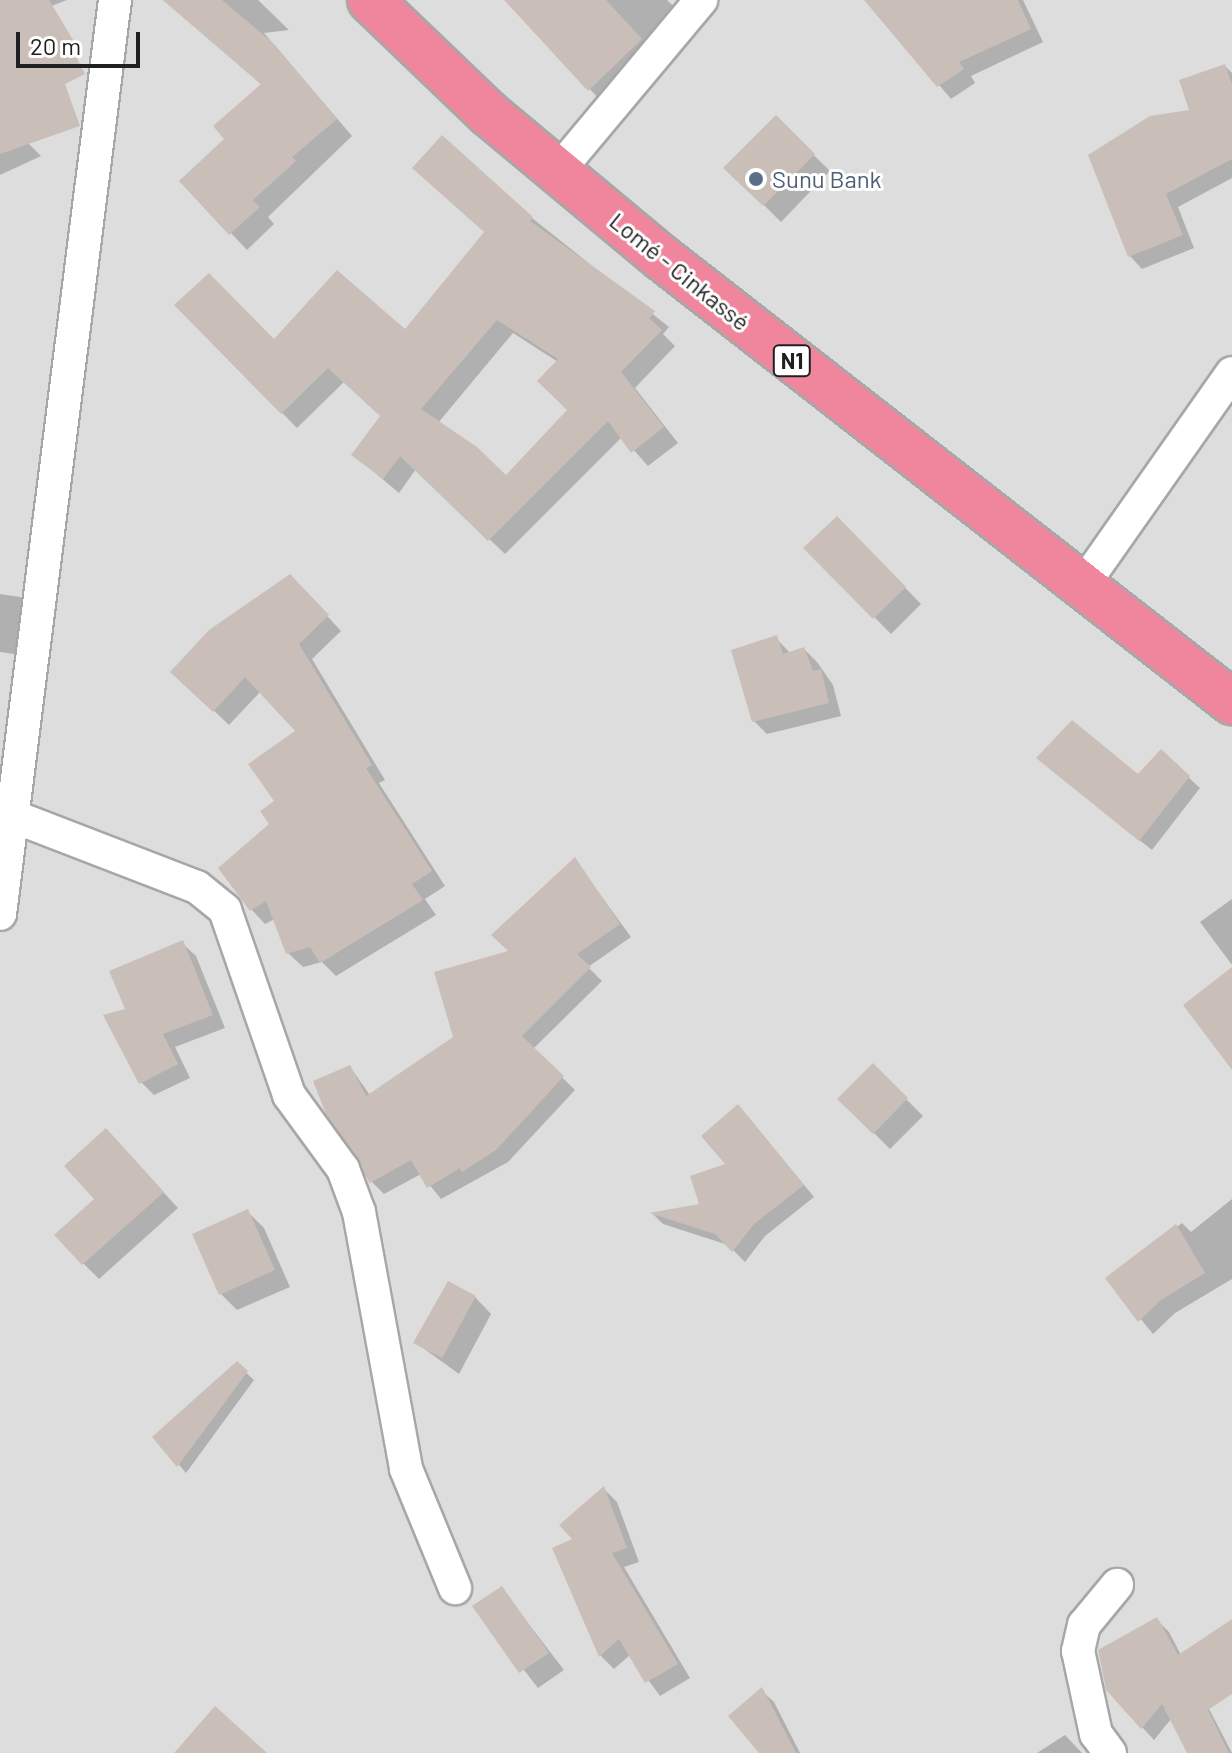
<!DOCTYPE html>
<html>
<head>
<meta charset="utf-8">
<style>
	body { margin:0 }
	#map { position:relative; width:1232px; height:1753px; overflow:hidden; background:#f2ede6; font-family:Barlow,sans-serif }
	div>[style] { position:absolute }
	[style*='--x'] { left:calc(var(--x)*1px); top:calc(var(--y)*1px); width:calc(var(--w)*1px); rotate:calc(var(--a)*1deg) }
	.residential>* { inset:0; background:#dedddd }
	.shadow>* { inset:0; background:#0003 }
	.building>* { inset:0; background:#cabfb8 }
	.roads { filter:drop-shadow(2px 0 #a7a7a7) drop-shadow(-2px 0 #a7a7a7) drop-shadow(0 2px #a7a7a7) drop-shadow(0 -2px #a7a7a7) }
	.street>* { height:32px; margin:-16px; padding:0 16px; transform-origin:16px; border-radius:16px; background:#fff }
	.highway>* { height:44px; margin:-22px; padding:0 22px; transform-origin:22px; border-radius:22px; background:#f0869e }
	.dots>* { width:22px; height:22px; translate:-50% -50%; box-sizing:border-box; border:4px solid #fff; border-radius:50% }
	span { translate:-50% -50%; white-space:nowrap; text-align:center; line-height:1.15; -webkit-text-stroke:6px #fff; paint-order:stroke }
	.shield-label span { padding:2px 6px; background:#fff; border:2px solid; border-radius:6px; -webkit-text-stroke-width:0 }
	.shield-label { font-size:22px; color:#202020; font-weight:700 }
	.service-label { font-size:24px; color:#4e5e75 }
	.left { translate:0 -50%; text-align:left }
	.street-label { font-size:24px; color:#202020 }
	.scale { position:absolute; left:16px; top:32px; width:124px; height:36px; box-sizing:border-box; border:4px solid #202020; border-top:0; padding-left:10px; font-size:24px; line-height:28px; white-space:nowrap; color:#202020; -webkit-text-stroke:6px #fff; paint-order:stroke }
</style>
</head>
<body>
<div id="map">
	<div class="residential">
		<i style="clip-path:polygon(0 0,1232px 0,1232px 1753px,0 1753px)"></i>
	</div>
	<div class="shadow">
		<i style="clip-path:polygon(38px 0,67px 0,46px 8px)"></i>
		<i style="clip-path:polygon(163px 0,258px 0,289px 30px,264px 33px,352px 136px,268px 217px,274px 224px,247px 250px,182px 181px,227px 139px,262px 85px)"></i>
		<i style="clip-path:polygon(505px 0,667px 0,686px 18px,603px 103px)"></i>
		<i style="clip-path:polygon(867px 0,1023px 0,1043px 42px,971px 76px,975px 83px,951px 99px)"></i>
		<i style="clip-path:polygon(1225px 66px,1232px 73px,1232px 178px,1178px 207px,1194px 248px,1142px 269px,1130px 256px,1191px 112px)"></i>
		<i style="clip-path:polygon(0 115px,41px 156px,0 175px)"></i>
		<i style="clip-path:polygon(776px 118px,830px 171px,781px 222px,726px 168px)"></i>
		<i style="clip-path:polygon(evenodd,532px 218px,669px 327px,663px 334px,675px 346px,635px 388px,678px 443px,648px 466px,622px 437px,505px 554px,416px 469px,399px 493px,354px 455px,382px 416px,344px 382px,297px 428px,177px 306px,274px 341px,405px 332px,532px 218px,513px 333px,558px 362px,569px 410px,506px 478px,438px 423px,513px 333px)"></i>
		<i style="clip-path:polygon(837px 518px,921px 604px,891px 634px,806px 548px)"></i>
		<i style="clip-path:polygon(304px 591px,341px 631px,312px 659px,385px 780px,379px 783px,445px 886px,425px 899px,436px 915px,336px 976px,322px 962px,303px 967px,288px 953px,275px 919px,265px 924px,251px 909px,298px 731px,261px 691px,229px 725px,188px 686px)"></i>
		<i style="clip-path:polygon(0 594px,20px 597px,28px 605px,21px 655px,0 652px)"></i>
		<i style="clip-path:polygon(776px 638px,790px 653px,804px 649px,817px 662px,833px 685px,841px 716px,767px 734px,754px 721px)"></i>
		<i style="clip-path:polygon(1161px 752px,1200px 788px,1152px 850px,1050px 769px,1138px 776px)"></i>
		<i style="clip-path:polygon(575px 860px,631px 937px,588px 967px,602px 981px,533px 1049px,575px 1090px,508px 1162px,441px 1199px,421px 1174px,384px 1194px,372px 1182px,350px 1067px,370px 1095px,456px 1038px)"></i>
		<i style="clip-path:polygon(1232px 899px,1232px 965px,1200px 922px)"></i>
		<i style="clip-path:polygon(182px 943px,196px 956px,225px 1028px,175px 1047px,190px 1078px,154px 1095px,141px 1082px,127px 1010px)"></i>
		<i style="clip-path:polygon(873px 1066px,923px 1116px,890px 1149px,840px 1099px)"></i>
		<i style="clip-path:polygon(749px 1118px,814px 1197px,765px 1236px,745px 1262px,728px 1245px,663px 1224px,653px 1214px,702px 1206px,729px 1165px)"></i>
		<i style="clip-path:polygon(121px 1146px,178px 1208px,99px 1279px,83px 1263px,97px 1199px)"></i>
		<i style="clip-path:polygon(1232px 1199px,1232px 1279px,1175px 1313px,1153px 1334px,1108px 1279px,1182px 1223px,1191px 1232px)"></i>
		<i style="clip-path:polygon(248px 1212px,264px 1228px,290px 1287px,237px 1310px,221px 1294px)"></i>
		<i style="clip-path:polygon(475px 1297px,491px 1314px,459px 1374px,416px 1343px)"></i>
		<i style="clip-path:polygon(237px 1364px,254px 1380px,186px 1473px,155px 1437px)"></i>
		<i style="clip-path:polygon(604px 1489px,617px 1502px,639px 1562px,624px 1567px,690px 1678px,660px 1696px,630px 1655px,614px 1669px,601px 1656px,555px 1549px,575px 1540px)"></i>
		<i style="clip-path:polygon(501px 1588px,564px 1670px,538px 1688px,475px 1607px)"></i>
		<i style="clip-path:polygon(1157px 1620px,1169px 1632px,1232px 1753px,1189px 1753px,1171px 1719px,1154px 1740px,1108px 1690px)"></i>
		<i style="clip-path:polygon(761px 1690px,774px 1702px,800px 1753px,762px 1753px)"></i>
		<i style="clip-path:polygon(1065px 1735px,1082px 1753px,1037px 1753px)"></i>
	</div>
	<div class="building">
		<i style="clip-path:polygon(0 0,49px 0,75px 43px,70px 45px,85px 74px,65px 84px,80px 126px,0 154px)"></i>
		<i style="clip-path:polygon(163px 0,222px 0,275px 45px,337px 119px,292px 157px,296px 161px,253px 200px,260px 207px,229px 235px,179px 181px,224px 139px,213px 126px,261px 84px)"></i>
		<i style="clip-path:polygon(504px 0,606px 0,642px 39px,588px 91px)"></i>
		<i style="clip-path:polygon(864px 0,1018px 0,1031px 29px,959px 62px,964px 69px,937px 87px)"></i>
		<i style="clip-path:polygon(1225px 64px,1232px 84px,1232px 159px,1166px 194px,1183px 235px,1128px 257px,1088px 155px,1150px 116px,1189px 110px,1179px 80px)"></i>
		<i style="clip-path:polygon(776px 115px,815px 154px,763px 206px,723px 168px)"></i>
		<i style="clip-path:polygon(evenodd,442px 135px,533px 217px,530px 221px,655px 311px,649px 318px,662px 330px,621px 372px,664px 427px,631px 453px,608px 421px,488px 541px,400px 456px,383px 479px,351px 455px,380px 416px,328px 368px,281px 414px,174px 305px,209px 273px,274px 339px,337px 270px,405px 329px,484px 232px,412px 168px,442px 135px,497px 320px,558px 359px,537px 381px,567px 410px,506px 475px,477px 447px,421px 409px,497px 320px)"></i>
		<i style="clip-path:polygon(837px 516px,906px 587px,873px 619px,803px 548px)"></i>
		<i style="clip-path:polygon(290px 574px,329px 615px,299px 644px,372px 765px,366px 768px,432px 871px,412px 884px,423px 900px,320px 963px,310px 947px,286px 954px,266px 901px,250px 911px,218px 868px,269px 824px,260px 811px,274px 801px,248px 764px,295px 731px,245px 677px,213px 712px,170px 672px,209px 630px)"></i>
		<i style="clip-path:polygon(777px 635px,783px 654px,804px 647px,813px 671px,821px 669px,829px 703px,752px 722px,731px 650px)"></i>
		<i style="clip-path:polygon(1072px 720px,1138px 774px,1161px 749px,1190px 776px,1139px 841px,1036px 758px)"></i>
		<i style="clip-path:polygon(575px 857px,620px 924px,577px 954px,591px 967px,522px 1036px,564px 1076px,496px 1150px,462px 1172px,460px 1168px,427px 1188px,411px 1160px,370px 1183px,326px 1114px,313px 1081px,350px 1065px,366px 1096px,453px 1037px,434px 972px,508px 951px,491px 935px)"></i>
		<i style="clip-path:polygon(183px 940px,213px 1015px,163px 1034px,178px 1064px,139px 1084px,103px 1015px,125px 1009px,109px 971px)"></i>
		<i style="clip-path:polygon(1232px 967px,1232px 1070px,1183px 1005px)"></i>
		<i style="clip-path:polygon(873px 1063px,908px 1098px,873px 1134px,837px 1099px)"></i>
		<i style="clip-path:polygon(738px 1104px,804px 1185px,754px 1224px,732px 1252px,715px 1234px,649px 1213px,699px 1204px,690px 1176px,725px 1164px,701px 1136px)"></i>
		<i style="clip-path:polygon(106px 1128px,164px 1192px,82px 1265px,54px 1235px,94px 1199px,64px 1166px)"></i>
		<i style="clip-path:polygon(248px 1209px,275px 1270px,219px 1295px,192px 1234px)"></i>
		<i style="clip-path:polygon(1176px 1224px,1205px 1273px,1161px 1300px,1138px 1322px,1105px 1278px)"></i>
		<i style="clip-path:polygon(448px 1281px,476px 1296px,442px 1358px,413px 1343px)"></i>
		<i style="clip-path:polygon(237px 1361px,248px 1371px,177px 1467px,152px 1437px)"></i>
		<i style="clip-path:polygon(604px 1486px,627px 1548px,612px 1553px,678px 1664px,645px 1683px,619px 1639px,599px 1657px,552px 1548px,572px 1539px,559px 1525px)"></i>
		<i style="clip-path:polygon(502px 1586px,549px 1653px,519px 1673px,472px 1606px)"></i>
		<i style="clip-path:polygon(1157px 1617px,1178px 1655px,1232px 1619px,1232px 1694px,1208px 1710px,1229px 1753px,1187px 1753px,1162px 1704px,1141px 1729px,1106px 1690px,1098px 1650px)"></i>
		<i style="clip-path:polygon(762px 1687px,796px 1753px,759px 1753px,728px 1716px)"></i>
		<i style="clip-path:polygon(215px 1706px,267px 1753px,174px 1753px)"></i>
	</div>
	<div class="roads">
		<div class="street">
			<i style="--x:559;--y:170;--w:222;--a:-50.1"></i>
			<i style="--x:1083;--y:585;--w:259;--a:-54.9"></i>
			<i style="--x:10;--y:815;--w:200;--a:21.1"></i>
			<i style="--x:197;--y:887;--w:36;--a:39"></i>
			<i style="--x:225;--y:910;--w:196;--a:70.9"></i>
			<i style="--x:289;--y:1095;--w:92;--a:53.9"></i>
			<i style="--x:343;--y:1169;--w:46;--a:69.6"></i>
			<i style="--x:359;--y:1212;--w:261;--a:79.6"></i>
			<i style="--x:406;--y:1469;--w:129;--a:67.6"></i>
			<i style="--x:0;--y:914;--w:921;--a:-82.83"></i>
			<i style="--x:1110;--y:1753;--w:24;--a:-126"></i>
			<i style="--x:1096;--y:1734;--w:85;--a:-102.2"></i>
			<i style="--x:1078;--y:1651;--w:27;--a:-77"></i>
			<i style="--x:1084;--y:1625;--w:52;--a:-50.5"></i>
		</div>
		<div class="highway">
			<i style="--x:370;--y:0;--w:165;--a:43.8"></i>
			<i style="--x:489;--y:114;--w:225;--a:39.8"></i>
			<i style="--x:662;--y:258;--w:723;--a:37.92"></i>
		</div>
	</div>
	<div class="dots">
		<i style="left:756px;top:179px;background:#5c6f8a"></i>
	</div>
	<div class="shield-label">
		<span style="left:792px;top:361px">N1</span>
	</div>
	<div class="service-label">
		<span class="left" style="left:772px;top:179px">Sunu Bank</span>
	</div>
	<div class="street-label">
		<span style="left:680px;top:271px;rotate:39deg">Lomé - Cinkassé</span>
	</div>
	<div class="scale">20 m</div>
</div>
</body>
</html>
